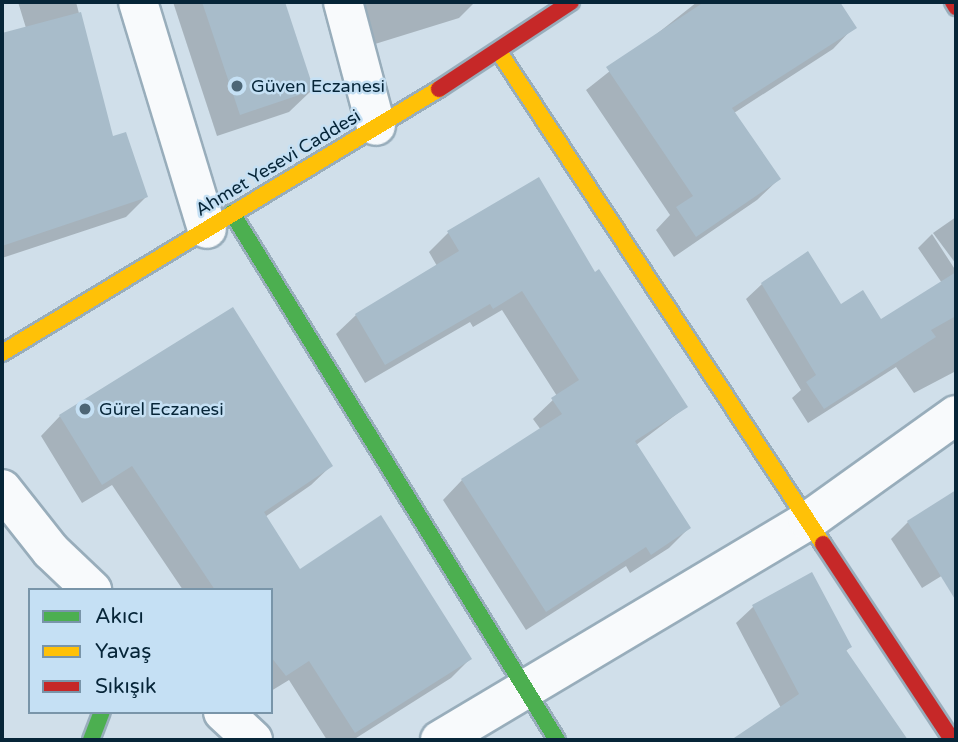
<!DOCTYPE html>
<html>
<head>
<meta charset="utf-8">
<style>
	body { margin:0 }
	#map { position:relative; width:958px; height:742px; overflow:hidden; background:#d0dfea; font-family:"Varela Round",sans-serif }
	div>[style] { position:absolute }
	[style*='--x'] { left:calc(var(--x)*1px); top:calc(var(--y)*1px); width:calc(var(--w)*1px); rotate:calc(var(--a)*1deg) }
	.shadow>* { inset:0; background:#0003 }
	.building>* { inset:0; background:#a8bcca }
	.roads { filter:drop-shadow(2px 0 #98adbb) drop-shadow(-2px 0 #98adbb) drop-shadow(0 2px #98adbb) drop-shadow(0 -2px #98adbb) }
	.street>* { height:38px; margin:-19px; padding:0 19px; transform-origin:19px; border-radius:19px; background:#f8fafc }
	.fast>* { height:16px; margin:-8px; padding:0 8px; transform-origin:8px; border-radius:8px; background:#4caf50 }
	.slow>* { height:16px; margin:-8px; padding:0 8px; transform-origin:8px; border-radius:8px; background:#ffc107 }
	.jam>* { height:16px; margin:-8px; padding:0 8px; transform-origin:8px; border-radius:8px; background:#c62828 }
	.dots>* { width:19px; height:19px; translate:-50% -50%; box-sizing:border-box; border:4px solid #c5e0f4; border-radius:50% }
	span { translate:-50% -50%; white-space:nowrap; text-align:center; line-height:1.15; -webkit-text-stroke:5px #c5e0f4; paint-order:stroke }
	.poi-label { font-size:18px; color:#062538 }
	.left { translate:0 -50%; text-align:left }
	.street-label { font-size:18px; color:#062538 }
	.frame { position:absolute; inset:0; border:4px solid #062538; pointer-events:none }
	.legend { position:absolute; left:28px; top:588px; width:245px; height:126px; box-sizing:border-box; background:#c5e0f4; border:2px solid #7995a9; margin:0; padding:9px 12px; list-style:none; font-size:21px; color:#062538 }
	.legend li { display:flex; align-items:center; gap:14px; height:35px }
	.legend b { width:35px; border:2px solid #7995a9 }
</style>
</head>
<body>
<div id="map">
	<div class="shadow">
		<i style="clip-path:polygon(18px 2px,76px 2px,112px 139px,146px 197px,126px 217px,2px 258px,2px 35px,26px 28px)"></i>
		<i style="clip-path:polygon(173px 2px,283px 2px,312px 90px,289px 112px,217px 136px)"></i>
		<i style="clip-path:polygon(362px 2px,475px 2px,459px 18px,375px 44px)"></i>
		<i style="clip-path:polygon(697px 2px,838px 2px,854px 27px,833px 49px,734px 113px,779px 179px,757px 200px,674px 257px,656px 230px,670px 215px,586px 90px)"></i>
		<i style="clip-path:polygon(956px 217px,956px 264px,933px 233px)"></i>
		<i style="clip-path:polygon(449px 232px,594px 275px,686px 407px,636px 445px,689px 528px,669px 548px,630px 573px,626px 566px,526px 630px,443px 500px,462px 480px,541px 430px,533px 419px,557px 396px,502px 310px,473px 327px,470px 322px,365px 383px,336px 334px,356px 315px,437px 266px,429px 252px)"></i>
		<i style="clip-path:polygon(932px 234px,956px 271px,956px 371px,914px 393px,896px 367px,808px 423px,792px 398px,801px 390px,746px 299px,762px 284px,881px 321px,942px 283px,918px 248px)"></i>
		<i style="clip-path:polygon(60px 416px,331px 466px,311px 485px,265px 517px,300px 571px,470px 659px,451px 678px,353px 740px,327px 740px,289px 680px,271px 691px,271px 590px,183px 590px,112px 485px,82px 503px,41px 436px)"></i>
		<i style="clip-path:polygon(954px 493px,956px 567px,922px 588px,891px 539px,908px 522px)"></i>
		<i style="clip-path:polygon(811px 575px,850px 647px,845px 652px,901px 733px,894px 740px,734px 740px,781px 708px,736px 623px,753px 607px)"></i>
	</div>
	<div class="building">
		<i style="clip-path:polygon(202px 2px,285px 2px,314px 90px,240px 115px)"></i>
		<i style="clip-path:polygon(704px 2px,840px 2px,857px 28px,732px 108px,781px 179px,696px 237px,676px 207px,693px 196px,606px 67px)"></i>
		<i style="clip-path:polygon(81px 12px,113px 136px,126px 132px,148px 197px,2px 246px,2px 33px)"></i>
		<i style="clip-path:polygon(539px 177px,595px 272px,599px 269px,688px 407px,635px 441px,691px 528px,651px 555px,646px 547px,546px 612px,461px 479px,562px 414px,551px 398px,579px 380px,522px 291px,493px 309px,490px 304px,385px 365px,355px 314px,459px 251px,447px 231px)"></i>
		<i style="clip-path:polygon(808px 251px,841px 304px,863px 290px,881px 319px,956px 272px,956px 316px,931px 330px,936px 337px,824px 409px,806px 382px,816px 375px,761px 283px)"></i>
		<i style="clip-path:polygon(233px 307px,333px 466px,264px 512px,300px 569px,381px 515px,472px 659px,355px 733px,309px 661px,286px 676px,271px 657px,271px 590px,215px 590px,132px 466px,102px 485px,59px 415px)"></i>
		<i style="clip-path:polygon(956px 490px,956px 601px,907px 521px)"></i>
		<i style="clip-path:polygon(812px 572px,852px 647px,846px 650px,908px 740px,731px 740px,799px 694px,752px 605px)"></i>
	</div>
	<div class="roads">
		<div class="street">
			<i style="--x:138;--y:2;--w:237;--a:73.1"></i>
			<i style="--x:343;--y:2;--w:128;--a:75.1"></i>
			<i style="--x:2;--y:489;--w:79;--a:51.7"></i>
			<i style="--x:51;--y:551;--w:57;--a:43.6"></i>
			<i style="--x:223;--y:712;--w:41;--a:43"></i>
			<i style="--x:440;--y:740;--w:428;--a:-30.8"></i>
			<i style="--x:808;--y:521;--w:182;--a:-35.6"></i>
		</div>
		<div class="fast">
			<i style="--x:232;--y:213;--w:619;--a:58.34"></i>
			<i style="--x:91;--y:740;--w:30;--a:-69"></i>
		</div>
		<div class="slow">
			<i style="--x:499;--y:52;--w:589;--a:56.63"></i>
			<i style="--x:2;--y:353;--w:511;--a:-31.14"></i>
		</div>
		<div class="jam">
			<i style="--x:953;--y:2;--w:6;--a:59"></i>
			<i style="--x:439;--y:89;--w:158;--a:-33.4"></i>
			<i style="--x:823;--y:544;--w:235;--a:56.6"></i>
		</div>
	</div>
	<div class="dots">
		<i style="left:237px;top:86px;background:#4d6676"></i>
		<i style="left:85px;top:409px;background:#4d6676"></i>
	</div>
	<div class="poi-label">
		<span class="left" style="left:251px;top:86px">Güven Eczanesi</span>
		<span class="left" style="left:99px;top:409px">Gürel Eczanesi</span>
	</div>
	<div class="street-label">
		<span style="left:278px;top:163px;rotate:-31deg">Ahmet Yesevi Caddesi</span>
	</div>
	<div class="frame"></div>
	<ul class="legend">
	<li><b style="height:9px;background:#4caf50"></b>Akıcı</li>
	<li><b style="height:9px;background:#ffc107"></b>Yavaş</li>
	<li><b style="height:9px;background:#c62828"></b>Sıkışık</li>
	</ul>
</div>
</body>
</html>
